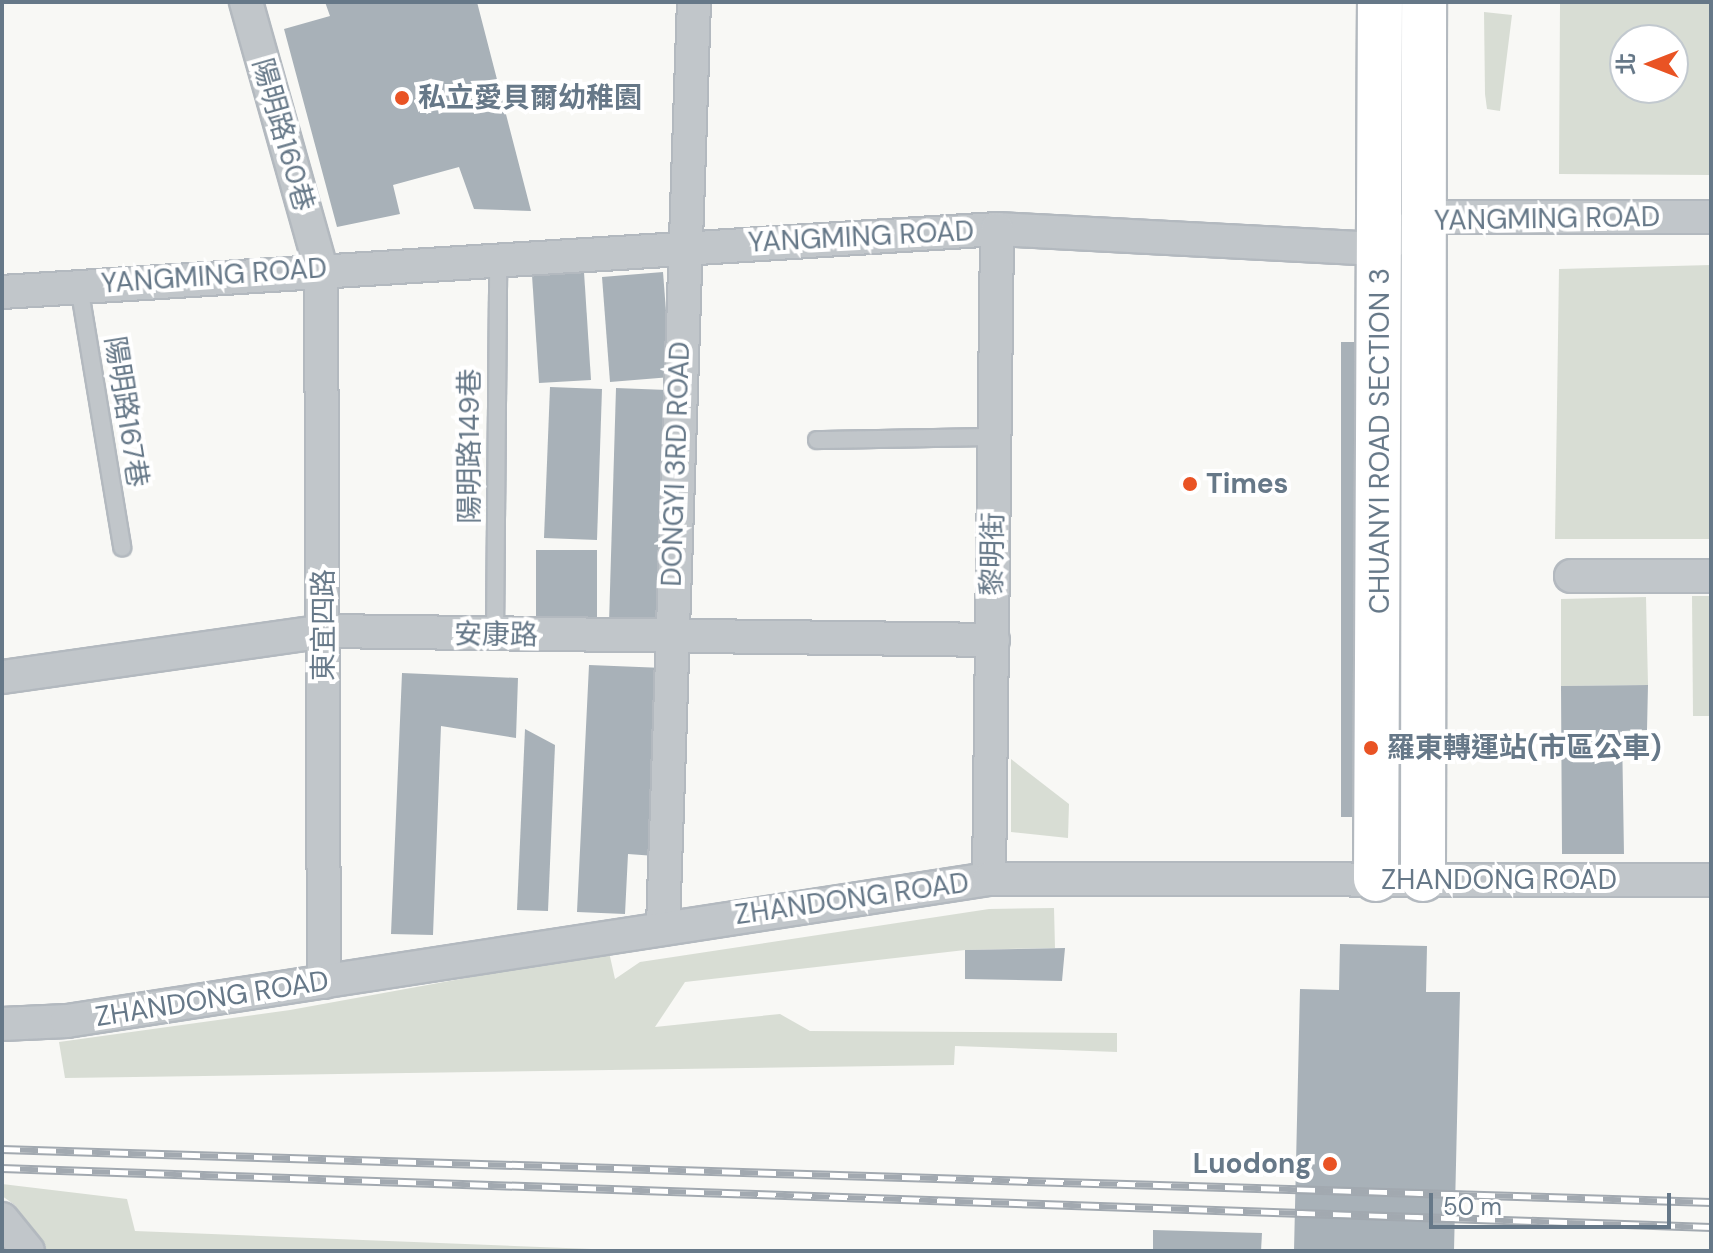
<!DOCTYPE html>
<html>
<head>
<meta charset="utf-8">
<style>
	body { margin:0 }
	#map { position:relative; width:1713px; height:1253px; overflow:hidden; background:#f8f8f5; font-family:"DM Sans","Noto Sans TC",sans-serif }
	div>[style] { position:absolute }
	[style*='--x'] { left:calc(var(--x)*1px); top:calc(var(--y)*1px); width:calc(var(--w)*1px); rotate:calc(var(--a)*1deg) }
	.green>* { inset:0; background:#d8ddd4 }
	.building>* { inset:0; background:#a8b1b8 }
	.roads { filter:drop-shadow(2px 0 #b3b9bf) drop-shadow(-2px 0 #b3b9bf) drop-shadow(0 2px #b3b9bf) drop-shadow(0 -2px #b3b9bf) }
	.lane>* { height:16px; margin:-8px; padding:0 8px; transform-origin:8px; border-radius:8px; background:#c1c6ca }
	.street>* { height:32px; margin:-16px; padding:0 16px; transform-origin:16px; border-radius:16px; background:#c1c6ca }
	.secondary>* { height:44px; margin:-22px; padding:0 22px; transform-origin:22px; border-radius:22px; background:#fff }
	.rail>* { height:9px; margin-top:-4.5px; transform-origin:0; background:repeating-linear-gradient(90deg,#fff 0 18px,#a2a9b0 0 36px); box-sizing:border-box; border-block:2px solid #a2a9b0 }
	.dots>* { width:22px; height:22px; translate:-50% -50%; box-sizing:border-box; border:4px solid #fff; border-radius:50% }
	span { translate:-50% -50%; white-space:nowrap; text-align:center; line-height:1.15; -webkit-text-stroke:8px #fff; paint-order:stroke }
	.poi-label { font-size:28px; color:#667888; font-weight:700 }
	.left { translate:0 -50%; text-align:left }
	.right { translate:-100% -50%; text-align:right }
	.street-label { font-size:28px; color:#667888 }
	.frame { position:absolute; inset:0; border:4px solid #667888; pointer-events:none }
	.north { position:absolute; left:1609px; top:24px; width:80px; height:80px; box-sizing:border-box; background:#fff; border:2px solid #c2c9cf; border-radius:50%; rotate:270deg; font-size:22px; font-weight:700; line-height:32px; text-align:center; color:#667888 }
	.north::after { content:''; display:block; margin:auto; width:28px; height:36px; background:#e95324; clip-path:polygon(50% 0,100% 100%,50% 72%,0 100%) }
	.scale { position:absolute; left:1429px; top:1193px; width:242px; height:36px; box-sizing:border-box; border:4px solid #667888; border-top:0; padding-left:10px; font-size:24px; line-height:28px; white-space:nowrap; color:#667888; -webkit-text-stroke:6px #fff; paint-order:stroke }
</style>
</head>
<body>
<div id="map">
	<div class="green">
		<i style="clip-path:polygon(evenodd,1560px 2px,1711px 2px,1711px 175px,1559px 174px,1560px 2px,1673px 40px,1673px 88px,1625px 88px,1625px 40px,1673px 40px)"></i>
		<i style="clip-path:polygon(1484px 12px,1512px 15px,1500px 111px,1487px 109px,1485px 94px)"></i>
		<i style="clip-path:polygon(1711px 265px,1711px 539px,1555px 539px,1559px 269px)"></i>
		<i style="clip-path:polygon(1692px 596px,1711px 596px,1711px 716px,1693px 716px)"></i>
		<i style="clip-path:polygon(1646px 597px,1648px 685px,1561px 686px,1561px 599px)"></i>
		<i style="clip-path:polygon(1011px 759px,1069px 804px,1068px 838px,1011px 832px)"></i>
		<i style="clip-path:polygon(1054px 908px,1055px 948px,965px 950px,685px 982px,655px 1027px,780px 1014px,810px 1031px,1117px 1033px,1117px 1052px,955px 1046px,954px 1065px,65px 1078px,59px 1042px,290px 1010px,609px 952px,615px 979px,640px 962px,989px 909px)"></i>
		<i style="clip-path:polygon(2px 1184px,127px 1199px,135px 1231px,643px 1251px,39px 1251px,15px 1205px,2px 1196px)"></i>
	</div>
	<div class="building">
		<i style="clip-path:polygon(325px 2px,477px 2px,531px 211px,474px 209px,459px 167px,393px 185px,400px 214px,337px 227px,284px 29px,330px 16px)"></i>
		<i style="clip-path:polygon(584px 272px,591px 380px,539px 383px,532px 275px)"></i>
		<i style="clip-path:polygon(663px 272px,671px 377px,610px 382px,602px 277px)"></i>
		<i style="clip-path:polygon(1341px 342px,1355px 342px,1356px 817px,1341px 817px)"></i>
		<i style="clip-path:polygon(550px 387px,602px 389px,597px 540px,544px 538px)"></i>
		<i style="clip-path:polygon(616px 388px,667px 390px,661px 625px,609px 623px)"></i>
		<i style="clip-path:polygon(536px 550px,597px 550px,597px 626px,536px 625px)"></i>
		<i style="clip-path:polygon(589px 665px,664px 668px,655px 856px,628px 854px,625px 914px,577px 912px)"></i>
		<i style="clip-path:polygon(402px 673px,518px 678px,516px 738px,441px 726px,433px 935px,391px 934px)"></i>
		<i style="clip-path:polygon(1648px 685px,1647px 730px,1622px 731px,1624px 854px,1562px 854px,1561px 686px)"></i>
		<i style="clip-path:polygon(525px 729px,555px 745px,548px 911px,517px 910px)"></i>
		<i style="clip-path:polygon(1340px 944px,1427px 946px,1426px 992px,1460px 992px,1454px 1251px,1294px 1251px,1300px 989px,1339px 990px)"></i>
		<i style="clip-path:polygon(1065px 948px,1062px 981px,965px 979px,965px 950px)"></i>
		<i style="clip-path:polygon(1153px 1230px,1262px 1233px,1261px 1251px,1153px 1251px)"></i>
	</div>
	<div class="roads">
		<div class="lane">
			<i style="--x:79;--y:286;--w:265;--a:80.6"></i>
			<i style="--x:817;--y:440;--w:178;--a:-1"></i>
			<i style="--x:495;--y:635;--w:377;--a:-89.5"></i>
		</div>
		<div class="street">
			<i style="--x:246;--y:2;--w:276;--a:74.3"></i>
			<i style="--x:321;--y:268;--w:714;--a:89.76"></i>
			<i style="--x:2;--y:292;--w:997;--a:-3.62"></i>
			<i style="--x:997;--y:229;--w:386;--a:3"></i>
			<i style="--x:1382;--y:249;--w:54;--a:-36.7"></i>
			<i style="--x:1425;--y:217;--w:286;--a:0"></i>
			<i style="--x:1571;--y:576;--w:140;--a:0"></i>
			<i style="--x:2;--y:677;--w:326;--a:-8.1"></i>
			<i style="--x:325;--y:631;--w:668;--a:0.77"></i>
			<i style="--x:989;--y:879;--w:650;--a:-89.29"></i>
			<i style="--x:663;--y:926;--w:925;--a:-88.08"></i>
			<i style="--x:2;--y:1024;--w:65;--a:-2.6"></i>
			<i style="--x:67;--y:1021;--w:933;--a:-8.76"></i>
			<i style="--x:989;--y:879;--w:722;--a:0.08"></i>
			<i style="--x:2;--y:1219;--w:41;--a:50.9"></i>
		</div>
		<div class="secondary">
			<i style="--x:1376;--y:879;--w:877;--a:-89.74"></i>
			<i style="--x:1423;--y:879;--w:877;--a:-89.93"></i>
		</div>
	</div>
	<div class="rail">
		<i style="--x:2;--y:1149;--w:1710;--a:1.78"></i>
		<i style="--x:2;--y:1168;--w:1710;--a:1.98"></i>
	</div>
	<div class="dots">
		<i style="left:402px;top:98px;background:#e95324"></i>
		<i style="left:1190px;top:484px;background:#e95324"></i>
		<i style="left:1371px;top:748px;background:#e95324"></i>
		<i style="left:1330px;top:1164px;background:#e95324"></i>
	</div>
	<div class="poi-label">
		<span class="left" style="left:418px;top:98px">私立愛貝爾幼稚園</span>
		<span class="left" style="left:1206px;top:484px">Times</span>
		<span class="left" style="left:1387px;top:748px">羅東轉運站(市區公車)</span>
		<span class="right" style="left:1312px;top:1164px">Luodong</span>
	</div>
	<div class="street-label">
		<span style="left:283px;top:135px;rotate:74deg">陽明路160巷</span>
		<span style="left:1547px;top:219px;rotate:-1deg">YANGMING ROAD</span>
		<span style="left:861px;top:237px;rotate:-3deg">YANGMING ROAD</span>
		<span style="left:214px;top:276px;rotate:-4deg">YANGMING ROAD</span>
		<span style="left:126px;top:412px;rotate:81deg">陽明路167巷</span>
		<span style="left:1380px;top:441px;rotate:-90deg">CHUANYI ROAD SECTION 3</span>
		<span style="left:470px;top:446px;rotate:-90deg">陽明路149巷</span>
		<span style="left:676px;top:464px;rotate:-88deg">DONGYI 3RD ROAD</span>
		<span style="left:993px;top:554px;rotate:-89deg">黎明街</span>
		<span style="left:324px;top:625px;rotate:-90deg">東宜四路</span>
		<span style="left:496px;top:635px;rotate:1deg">安康路</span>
		<span style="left:1499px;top:880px">ZHANDONG ROAD</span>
		<span style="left:852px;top:899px;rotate:-8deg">ZHANDONG ROAD</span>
		<span style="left:212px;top:999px;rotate:-9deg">ZHANDONG ROAD</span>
	</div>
	<div class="frame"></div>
	<div class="north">北</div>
	<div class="scale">50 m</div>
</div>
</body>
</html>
